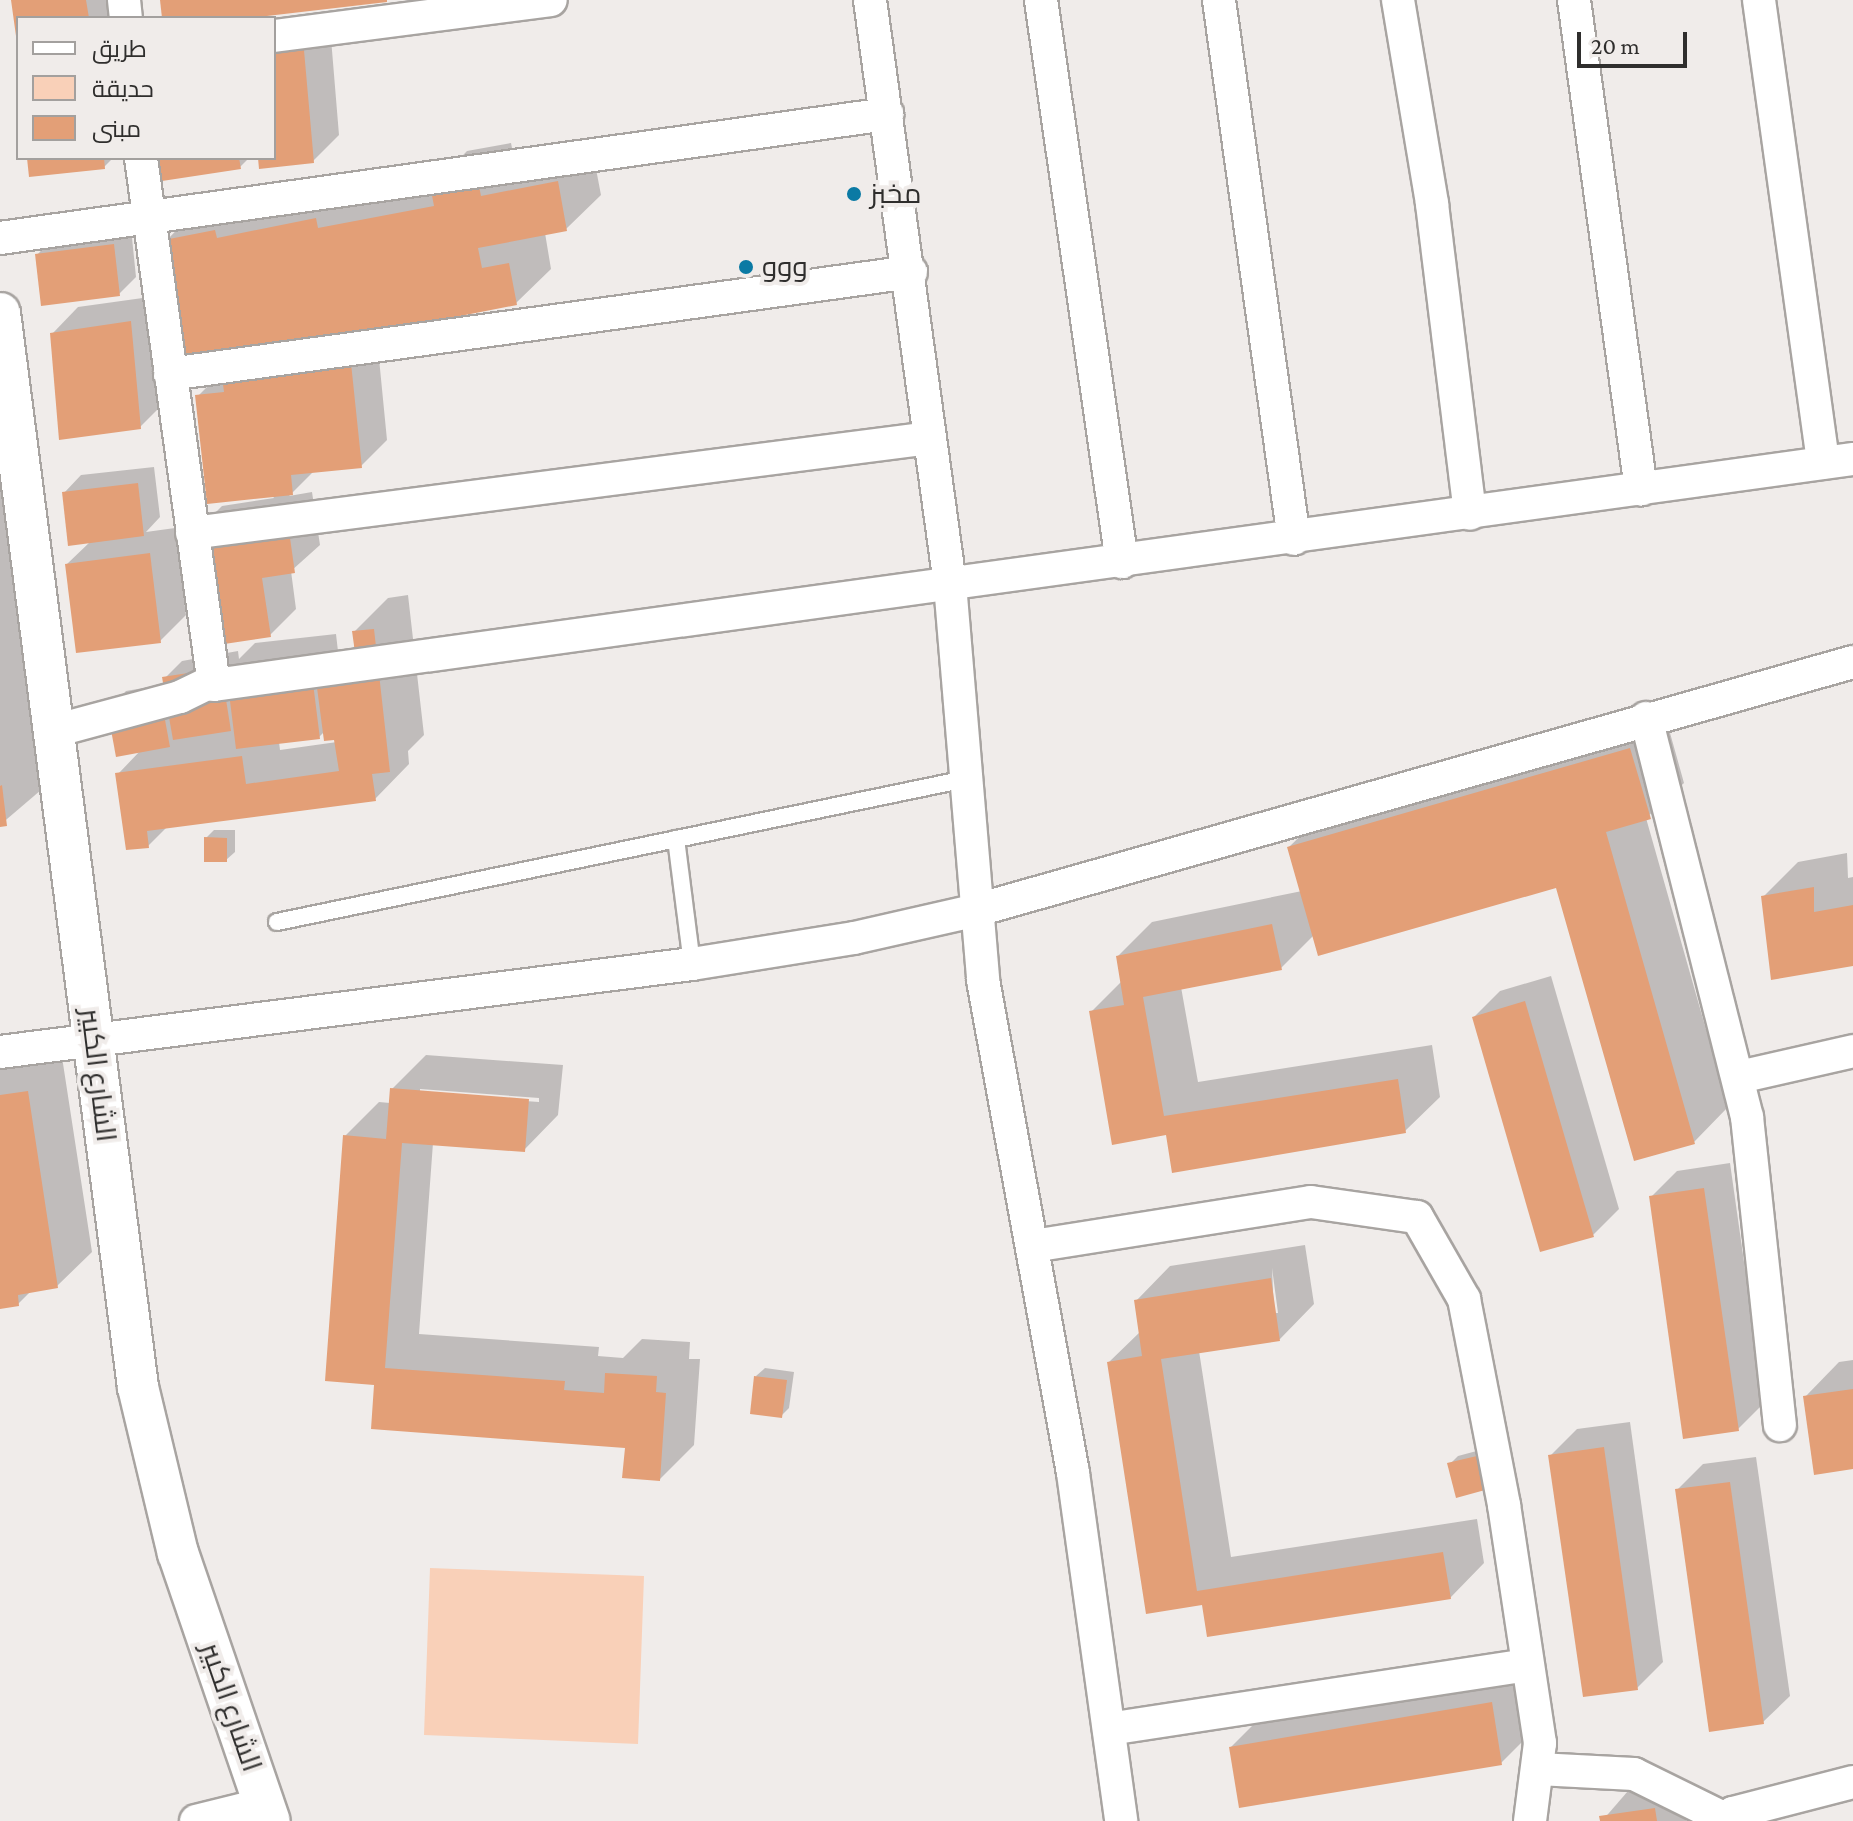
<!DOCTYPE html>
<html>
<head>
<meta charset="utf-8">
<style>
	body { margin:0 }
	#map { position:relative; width:1853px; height:1821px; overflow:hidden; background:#f0ecea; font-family:"Crimson Pro",Cairo,serif }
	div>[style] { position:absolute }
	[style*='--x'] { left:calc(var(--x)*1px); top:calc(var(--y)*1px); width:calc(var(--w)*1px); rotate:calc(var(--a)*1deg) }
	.green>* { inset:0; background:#f9d0b8 }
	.shadow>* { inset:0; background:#0003 }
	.building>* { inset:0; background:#e39f77 }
	.roads { filter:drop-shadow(2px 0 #a8a4a1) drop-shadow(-2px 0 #a8a4a1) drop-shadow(0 2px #a8a4a1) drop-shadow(0 -2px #a8a4a1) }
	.service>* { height:16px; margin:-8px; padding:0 8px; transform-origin:8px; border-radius:8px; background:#fff }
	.minor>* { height:32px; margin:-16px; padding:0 16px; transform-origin:16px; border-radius:16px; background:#fff }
	.tertiary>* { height:40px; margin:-20px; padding:0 20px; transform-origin:20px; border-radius:20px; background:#fff }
	.dots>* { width:22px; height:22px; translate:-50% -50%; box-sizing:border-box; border:4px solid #f0ecea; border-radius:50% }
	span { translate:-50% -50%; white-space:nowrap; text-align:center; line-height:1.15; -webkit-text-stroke:8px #f0ecea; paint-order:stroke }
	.poi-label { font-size:28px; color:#2f2e2d }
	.left { translate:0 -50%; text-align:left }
	.street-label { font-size:28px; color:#2f2e2d }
	.legend { position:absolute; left:16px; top:16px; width:260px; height:144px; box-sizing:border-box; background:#f0ecea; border:2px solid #a3a09e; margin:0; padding:10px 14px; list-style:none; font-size:24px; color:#2f2e2d }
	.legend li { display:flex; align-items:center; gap:16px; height:40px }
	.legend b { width:40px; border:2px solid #a3a09e }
	.scale { position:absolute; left:1577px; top:32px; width:110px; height:36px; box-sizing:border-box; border:4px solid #2f2e2d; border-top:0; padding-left:10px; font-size:24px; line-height:28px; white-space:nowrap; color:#2f2e2d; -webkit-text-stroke:6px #f0ecea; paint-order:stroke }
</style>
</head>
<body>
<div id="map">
	<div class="green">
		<i style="clip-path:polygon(430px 1568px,644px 1576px,638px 1744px,424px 1735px)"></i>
	</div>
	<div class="shadow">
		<i style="clip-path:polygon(13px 0,115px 0,118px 18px,18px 18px,18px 34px)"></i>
		<i style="clip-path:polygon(329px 14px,339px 135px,313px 161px,260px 158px,274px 158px,274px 21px)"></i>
		<i style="clip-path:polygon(511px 143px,515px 163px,592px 148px,601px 195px,566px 229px,545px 233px,551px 269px,516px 303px,325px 341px,377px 338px,387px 440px,361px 466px,314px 471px,289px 496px,312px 492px,320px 545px,291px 571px,296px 609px,270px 635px,196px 532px,222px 506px,274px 498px,198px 396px,224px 370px,166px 241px,200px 206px,441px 178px,467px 151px)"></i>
		<i style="clip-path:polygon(29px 158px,113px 158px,104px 167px)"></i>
		<i style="clip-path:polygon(160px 158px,249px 158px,240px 167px)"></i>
		<i style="clip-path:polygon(131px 228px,136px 277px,119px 294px,37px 255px,54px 237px)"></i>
		<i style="clip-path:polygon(157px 296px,166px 401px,140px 427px,52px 334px,78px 307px)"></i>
		<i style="clip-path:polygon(154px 467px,160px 517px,146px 532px,175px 528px,186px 615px,160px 641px,67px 564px,91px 541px,64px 493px,81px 475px)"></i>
		<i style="clip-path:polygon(0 475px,41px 790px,0 825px)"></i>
		<i style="clip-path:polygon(evenodd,408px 595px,424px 735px,408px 751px,409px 764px,375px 799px,168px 826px,148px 846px,118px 774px,141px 750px,109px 709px,126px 691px,166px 684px,165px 678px,182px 661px,238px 651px,239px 659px,255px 643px,336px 634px,339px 660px,356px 645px,354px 632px,388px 598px,408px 595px,325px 731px,337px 742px,280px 750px,279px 742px,319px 737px,325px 731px)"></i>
		<i style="clip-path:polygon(1665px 715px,1684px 783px,1646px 818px,1728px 1107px,1694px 1142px,1557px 885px,1314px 935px,1281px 968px,1181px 987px,1198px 1082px,1432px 1045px,1440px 1097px,1405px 1131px,1168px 1132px,1091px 1012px,1122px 981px,1118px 956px,1152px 922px,1302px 891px,1289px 847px,1324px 813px)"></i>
		<i style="clip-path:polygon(214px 830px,235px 830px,235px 852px,226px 860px,206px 838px)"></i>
		<i style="clip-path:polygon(1847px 853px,1848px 878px,1853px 877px,1853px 963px,1763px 897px,1798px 862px)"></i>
		<i style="clip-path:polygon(1551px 976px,1619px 1209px,1593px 1235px,1474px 1017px,1500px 991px)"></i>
		<i style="clip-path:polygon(evenodd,426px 1055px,563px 1065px,558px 1115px,524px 1150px,433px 1143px,419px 1334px,599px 1347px,598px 1356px,623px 1358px,642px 1339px,690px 1342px,689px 1359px,700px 1359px,694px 1445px,660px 1479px,627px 1446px,376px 1383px,345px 1136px,379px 1102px,390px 1103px,392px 1089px,426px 1055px,420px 1089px,539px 1098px,539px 1102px,420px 1093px,420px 1089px)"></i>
		<i style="clip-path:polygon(62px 1057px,92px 1252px,57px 1286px,32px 1290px,18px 1304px,0 1307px,0 1067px)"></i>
		<i style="clip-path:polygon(1730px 1163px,1764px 1403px,1738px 1429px,1651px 1197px,1677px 1171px)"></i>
		<i style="clip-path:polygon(evenodd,1305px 1245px,1314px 1304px,1280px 1339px,1199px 1351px,1231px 1557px,1477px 1519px,1484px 1563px,1450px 1598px,1204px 1602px,1148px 1611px,1109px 1362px,1141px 1331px,1136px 1301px,1170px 1266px,1305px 1245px,1272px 1268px,1278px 1313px,1274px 1313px,1272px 1268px)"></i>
		<i style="clip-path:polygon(1853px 1360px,1853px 1467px,1805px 1397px,1839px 1362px)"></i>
		<i style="clip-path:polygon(765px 1368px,794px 1372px,789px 1408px,781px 1416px,756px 1376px)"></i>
		<i style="clip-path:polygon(1630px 1422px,1663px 1662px,1637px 1688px,1551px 1455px,1577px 1429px)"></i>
		<i style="clip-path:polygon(1484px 1449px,1484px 1488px,1450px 1464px,1458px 1456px)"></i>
		<i style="clip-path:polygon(1756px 1457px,1790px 1696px,1763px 1722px,1677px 1490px,1703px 1464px)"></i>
		<i style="clip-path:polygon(1518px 1677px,1527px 1737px,1501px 1763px,1231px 1747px,1257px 1721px)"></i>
		<i style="clip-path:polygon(1680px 1783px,1686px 1821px,1602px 1821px,1628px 1791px)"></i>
	</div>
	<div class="building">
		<i style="clip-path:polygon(11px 0,86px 0,89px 18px,18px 18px,16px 36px)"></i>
		<i style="clip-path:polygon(160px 0,387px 0,387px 2px,249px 18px,162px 18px)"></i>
		<i style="clip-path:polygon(303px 39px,314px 163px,259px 169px,258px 158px,274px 158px,274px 43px)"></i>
		<i style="clip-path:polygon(27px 158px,104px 158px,105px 169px,29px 177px)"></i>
		<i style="clip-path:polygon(158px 158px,239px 158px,241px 169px,162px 181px)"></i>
		<i style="clip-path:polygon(477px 176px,481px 196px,558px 181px,567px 231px,478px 248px,482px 268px,509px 263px,517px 305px,183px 370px,164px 240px,215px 230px,217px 238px,316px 218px,318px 228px,434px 206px,430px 185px)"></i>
		<i style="clip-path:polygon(114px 244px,120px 296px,41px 306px,35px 254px)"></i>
		<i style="clip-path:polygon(131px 321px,141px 429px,59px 440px,50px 333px)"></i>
		<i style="clip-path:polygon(351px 363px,362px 468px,291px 475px,293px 495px,207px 504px,195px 395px,224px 392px,222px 377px)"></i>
		<i style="clip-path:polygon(138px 483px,144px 536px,68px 546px,62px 492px)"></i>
		<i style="clip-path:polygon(287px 517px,295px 573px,262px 578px,271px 637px,211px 646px,194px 531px)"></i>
		<i style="clip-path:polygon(150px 553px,161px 643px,76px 653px,65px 564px)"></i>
		<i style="clip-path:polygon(374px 629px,390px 772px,372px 774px,376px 801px,147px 831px,149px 848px,126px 850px,115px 773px,242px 756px,246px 784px,339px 771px,334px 740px,324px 741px,316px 680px,358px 674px,352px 631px)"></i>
		<i style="clip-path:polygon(310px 659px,320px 739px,236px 749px,226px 669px)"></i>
		<i style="clip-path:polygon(221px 668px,231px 731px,173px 740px,162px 677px)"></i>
		<i style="clip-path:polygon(161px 698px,170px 747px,116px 757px,107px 708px)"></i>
		<i style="clip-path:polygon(1630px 748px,1651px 819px,1606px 832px,1695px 1144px,1634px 1161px,1556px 888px,1318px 956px,1287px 847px)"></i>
		<i style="clip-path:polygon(2px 785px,7px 826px,0 827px,0 786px)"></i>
		<i style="clip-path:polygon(204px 837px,227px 838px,227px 862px,204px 862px)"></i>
		<i style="clip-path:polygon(1814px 887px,1814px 912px,1853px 905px,1853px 966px,1771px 980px,1761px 896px)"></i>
		<i style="clip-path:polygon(1272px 924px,1282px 970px,1143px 997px,1164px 1116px,1398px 1079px,1406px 1133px,1172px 1173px,1166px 1135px,1112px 1145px,1089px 1011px,1124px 1005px,1116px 956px)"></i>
		<i style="clip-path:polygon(1525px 1001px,1594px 1237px,1540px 1252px,1472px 1017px)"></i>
		<i style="clip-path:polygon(390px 1088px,529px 1099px,525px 1152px,402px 1143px,385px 1368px,565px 1381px,564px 1390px,604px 1393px,605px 1373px,657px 1376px,656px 1392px,666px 1393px,660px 1481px,622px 1478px,625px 1448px,371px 1429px,374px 1385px,325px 1381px,343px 1135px,386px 1139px)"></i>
		<i style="clip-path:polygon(28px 1091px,58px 1288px,18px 1295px,19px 1306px,0 1309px,0 1095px)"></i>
		<i style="clip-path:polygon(1704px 1188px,1739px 1431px,1683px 1439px,1649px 1196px)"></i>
		<i style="clip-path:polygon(1271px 1278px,1280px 1341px,1161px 1359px,1197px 1591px,1443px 1552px,1451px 1599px,1207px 1637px,1202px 1605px,1146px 1614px,1107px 1362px,1142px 1356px,1134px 1300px)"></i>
		<i style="clip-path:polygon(754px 1376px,787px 1380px,782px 1418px,750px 1414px)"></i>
		<i style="clip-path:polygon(1853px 1389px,1853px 1469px,1814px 1475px,1803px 1396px)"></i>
		<i style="clip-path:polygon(1604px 1447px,1638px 1690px,1583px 1697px,1548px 1455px)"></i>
		<i style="clip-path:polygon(1477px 1456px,1485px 1490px,1456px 1498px,1447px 1463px)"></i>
		<i style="clip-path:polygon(1730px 1482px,1764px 1724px,1709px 1732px,1675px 1489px)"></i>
		<i style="clip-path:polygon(1492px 1702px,1502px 1765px,1239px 1808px,1229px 1747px)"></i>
		<i style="clip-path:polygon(1655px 1808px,1657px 1821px,1600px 1821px,1599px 1816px)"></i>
	</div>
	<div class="roads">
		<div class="service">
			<i style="--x:676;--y:839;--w:126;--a:82.7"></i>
			<i style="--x:277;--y:922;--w:704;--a:-11.73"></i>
		</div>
		<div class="minor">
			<i style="--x:124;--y:0;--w:18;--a:84"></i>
			<i style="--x:870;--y:0;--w:589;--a:82.2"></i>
			<i style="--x:950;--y:584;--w:397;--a:85.2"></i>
			<i style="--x:983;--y:980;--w:501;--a:79.65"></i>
			<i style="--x:1073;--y:1473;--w:351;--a:82.1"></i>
			<i style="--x:1041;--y:0;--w:568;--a:81.8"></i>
			<i style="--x:1219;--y:0;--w:544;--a:82.08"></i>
			<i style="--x:1398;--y:0;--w:207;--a:80.5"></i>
			<i style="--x:1432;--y:204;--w:312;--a:83"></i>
			<i style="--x:1574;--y:0;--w:494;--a:82.2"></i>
			<i style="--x:1759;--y:0;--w:467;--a:82.1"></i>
			<i style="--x:274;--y:36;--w:279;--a:-7.4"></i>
			<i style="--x:141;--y:158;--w:532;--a:82.11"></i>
			<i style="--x:214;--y:685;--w:1655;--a:-7.85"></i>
			<i style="--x:0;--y:238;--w:896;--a:-7.96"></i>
			<i style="--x:170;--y:374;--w:748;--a:-7.84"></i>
			<i style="--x:192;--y:533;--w:743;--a:-7.34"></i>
			<i style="--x:1646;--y:718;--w:412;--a:75.8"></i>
			<i style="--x:1747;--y:1117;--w:310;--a:83.9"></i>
			<i style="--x:54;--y:731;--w:131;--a:-15.1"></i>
			<i style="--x:180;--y:697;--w:34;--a:-26"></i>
			<i style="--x:0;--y:1052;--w:698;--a:-7.25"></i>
			<i style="--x:692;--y:964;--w:164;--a:-9.1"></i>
			<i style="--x:854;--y:938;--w:126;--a:-12.8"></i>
			<i style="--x:977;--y:910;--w:910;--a:-15.81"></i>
			<i style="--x:1739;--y:1077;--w:117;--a:-12.8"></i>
			<i style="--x:1033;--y:1246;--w:281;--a:-9"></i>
			<i style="--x:1311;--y:1202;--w:107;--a:8.1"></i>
			<i style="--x:1417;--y:1217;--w:95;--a:60.2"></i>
			<i style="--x:1464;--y:1299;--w:210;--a:79"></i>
			<i style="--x:1504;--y:1505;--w:241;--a:81.4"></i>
			<i style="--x:1540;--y:1743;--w:79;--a:97.3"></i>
			<i style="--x:1109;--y:1729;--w:423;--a:-8.7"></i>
			<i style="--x:1538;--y:1769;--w:96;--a:3"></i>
			<i style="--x:1634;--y:1774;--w:102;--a:26.3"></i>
			<i style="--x:196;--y:1821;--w:70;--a:-14"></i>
			<i style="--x:1724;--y:1821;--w:12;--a:-42"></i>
			<i style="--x:1733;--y:1813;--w:124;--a:-14.5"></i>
		</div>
		<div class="tertiary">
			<i style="--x:0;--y:313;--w:1083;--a:82.68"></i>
			<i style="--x:138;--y:1387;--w:171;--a:76.5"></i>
			<i style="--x:178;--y:1553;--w:283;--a:71.1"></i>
		</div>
	</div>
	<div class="dots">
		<i style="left:854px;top:194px;background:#0b7aa4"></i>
		<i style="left:746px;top:267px;background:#0b7aa4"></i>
	</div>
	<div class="poi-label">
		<span class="left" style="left:870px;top:194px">مخبز</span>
		<span class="left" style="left:762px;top:267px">ووو</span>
	</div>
	<div class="street-label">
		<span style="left:98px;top:1075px;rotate:83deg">الشارع الكبير</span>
		<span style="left:231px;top:1707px;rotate:71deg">الشارع الكبير</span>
	</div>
	<ul class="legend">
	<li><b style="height:10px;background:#fff"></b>طريق</li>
	<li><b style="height:22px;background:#f9d0b8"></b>حديقة</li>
	<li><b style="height:22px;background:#e39f77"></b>مبنى</li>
	</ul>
	<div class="scale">20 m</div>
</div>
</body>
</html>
